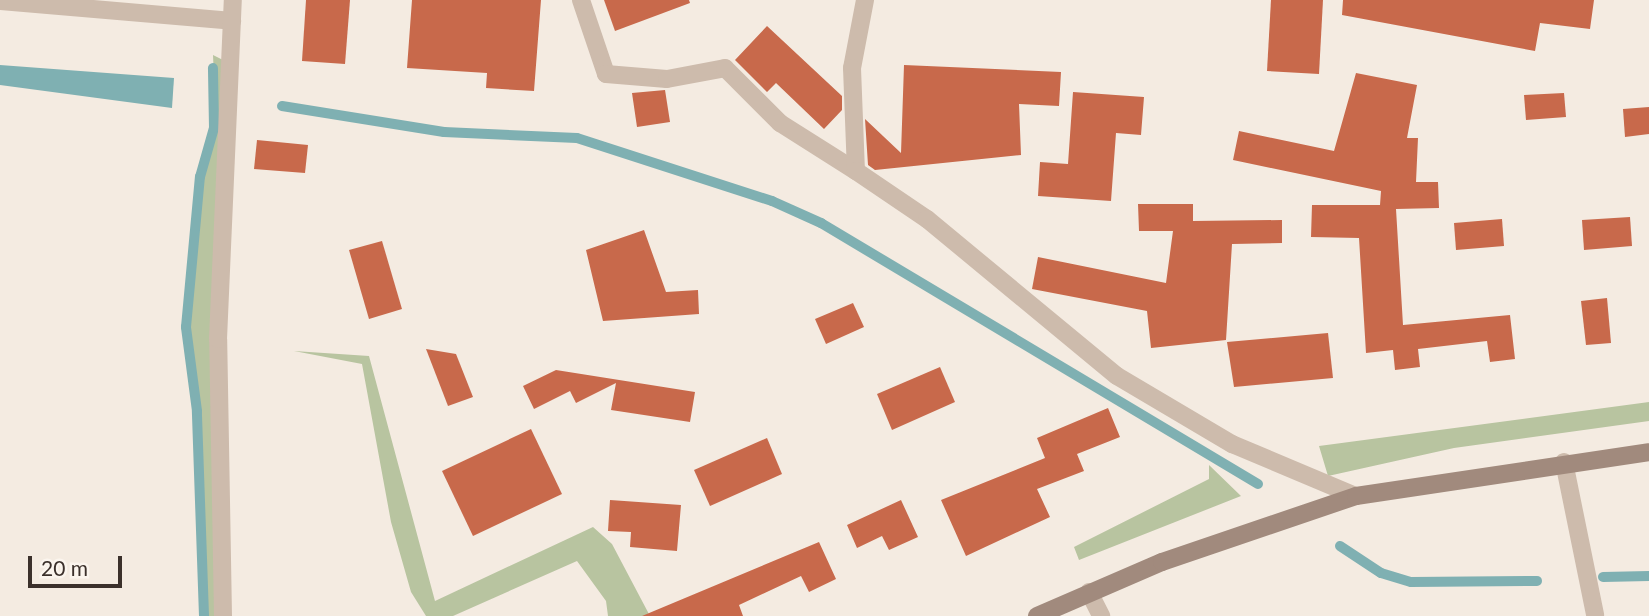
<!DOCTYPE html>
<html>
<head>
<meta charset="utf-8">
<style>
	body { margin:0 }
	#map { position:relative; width:1649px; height:616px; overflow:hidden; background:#f4ebe1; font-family:Lato,sans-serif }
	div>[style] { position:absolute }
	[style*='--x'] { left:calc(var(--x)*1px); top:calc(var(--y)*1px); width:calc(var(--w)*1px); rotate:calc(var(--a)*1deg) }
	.green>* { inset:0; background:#b8c4a0 }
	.water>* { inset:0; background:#7fb0b2 }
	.stream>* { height:10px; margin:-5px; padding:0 5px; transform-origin:5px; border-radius:5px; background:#7fb0b2 }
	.building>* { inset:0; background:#c8694b }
	.service>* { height:18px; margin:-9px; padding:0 9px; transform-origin:9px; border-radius:9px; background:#cdbbac }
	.minor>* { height:18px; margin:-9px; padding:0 9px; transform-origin:9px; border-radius:9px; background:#cdbbac }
	.secondary>* { height:18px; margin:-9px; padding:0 9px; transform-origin:9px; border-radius:9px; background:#a18a7d }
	span { translate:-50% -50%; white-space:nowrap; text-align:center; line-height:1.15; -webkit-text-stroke:5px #fbf5ee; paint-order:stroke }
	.scale { position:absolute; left:28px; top:556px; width:94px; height:32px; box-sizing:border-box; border:4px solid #3b302b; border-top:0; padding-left:9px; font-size:21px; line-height:24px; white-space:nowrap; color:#3b302b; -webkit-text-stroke:5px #fbf5ee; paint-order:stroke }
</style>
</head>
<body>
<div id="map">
	<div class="green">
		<i style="clip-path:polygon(213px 55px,223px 60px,224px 616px,206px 616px,199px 410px,188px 327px,202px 178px,216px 128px)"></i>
		<i style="clip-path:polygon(294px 351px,369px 356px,435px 601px,593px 527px,612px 544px,650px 616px,608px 616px,606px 601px,577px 561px,453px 616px,426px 616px,411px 592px,391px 522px,362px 364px)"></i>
		<i style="clip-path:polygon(1649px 402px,1649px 421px,1454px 448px,1328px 476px,1319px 446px)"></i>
		<i style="clip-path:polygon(1209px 465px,1241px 496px,1079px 560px,1074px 547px,1209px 479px)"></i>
	</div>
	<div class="water">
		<i style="clip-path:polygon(0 65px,174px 78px,172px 108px,0 85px)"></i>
	</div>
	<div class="stream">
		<i style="--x:282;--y:106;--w:164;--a:9.1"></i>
		<i style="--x:444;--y:132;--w:133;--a:2.6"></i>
		<i style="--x:577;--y:138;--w:205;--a:17.9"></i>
		<i style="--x:772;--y:201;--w:54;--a:24.2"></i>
		<i style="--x:821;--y:223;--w:509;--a:30.85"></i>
		<i style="--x:1340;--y:546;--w:49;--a:33.4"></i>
		<i style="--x:1381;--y:573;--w:31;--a:17"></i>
		<i style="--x:1411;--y:582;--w:126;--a:-0.5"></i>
		<i style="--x:1603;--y:577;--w:46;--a:-1.2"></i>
		<i style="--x:204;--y:616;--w:205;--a:-92"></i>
		<i style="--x:197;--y:411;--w:85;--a:-97.5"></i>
		<i style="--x:186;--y:327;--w:151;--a:-84.7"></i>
		<i style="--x:200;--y:177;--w:51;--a:-74.1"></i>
		<i style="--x:214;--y:128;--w:60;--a:-91"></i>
	</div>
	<div class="building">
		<i style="clip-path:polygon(306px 0,350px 0,345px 64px,302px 61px)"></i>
		<i style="clip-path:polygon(412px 0,541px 0,534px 91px,486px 88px,487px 73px,407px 68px)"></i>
		<i style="clip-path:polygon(604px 0,689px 0,690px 3px,615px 31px)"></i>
		<i style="clip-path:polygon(1271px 0,1323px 0,1319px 74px,1267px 71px)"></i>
		<i style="clip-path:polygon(1343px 0,1594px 0,1590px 29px,1540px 23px,1535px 51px,1342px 15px)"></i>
		<i style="clip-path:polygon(767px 26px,842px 96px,842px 110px,824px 129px,776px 83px,767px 92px,735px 60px)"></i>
		<i style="clip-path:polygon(904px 65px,1061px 72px,1059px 106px,1019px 104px,1021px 155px,875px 170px,868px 165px,865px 119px,901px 153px)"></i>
		<i style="clip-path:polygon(1356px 73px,1417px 85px,1407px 138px,1418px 138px,1416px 182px,1438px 182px,1439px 208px,1396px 209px,1403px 325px,1510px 315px,1515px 359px,1490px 362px,1487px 341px,1418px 349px,1420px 367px,1395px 370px,1393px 350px,1366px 353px,1359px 238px,1311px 237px,1312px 205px,1380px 205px,1381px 191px,1233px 160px,1239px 131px,1334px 151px)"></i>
		<i style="clip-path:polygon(665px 90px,670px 122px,637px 127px,632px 93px)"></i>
		<i style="clip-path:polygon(1073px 92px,1144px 97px,1141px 135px,1116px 133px,1111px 201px,1038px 196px,1040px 162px,1068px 164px)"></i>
		<i style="clip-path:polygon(1564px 93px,1566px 117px,1526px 120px,1524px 95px)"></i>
		<i style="clip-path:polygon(1649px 107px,1649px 134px,1625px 137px,1623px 109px)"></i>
		<i style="clip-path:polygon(257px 140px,308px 145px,305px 173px,254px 169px)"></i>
		<i style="clip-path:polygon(1138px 204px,1193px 204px,1193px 221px,1282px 220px,1282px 243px,1232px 244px,1226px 340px,1151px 348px,1147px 311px,1032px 289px,1038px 257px,1166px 283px,1173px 231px,1139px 231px)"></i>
		<i style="clip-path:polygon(1630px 217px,1632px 246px,1584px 250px,1582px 220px)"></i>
		<i style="clip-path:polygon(1502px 219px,1504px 246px,1456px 250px,1454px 223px)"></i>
		<i style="clip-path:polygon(644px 230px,666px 292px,698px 290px,699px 314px,603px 321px,586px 250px)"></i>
		<i style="clip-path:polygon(382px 241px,402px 309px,369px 319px,349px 250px)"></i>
		<i style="clip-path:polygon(1607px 298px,1611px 343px,1586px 345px,1581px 301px)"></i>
		<i style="clip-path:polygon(853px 303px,864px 327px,826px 344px,815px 319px)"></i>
		<i style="clip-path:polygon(1328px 333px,1333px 378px,1234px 387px,1227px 342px)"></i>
		<i style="clip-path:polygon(426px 349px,456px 354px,473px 397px,448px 406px)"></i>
		<i style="clip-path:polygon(940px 367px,955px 402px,892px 430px,877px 394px)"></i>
		<i style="clip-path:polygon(556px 370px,695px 392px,690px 422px,611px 410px,616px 383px,576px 403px,570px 391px,534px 409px,523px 386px)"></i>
		<i style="clip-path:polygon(1108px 408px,1120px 437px,1077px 454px,1084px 471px,1037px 489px,1050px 517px,966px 556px,941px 500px,1045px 458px,1037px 438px)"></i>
		<i style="clip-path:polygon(531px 429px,562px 494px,473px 536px,442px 471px)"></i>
		<i style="clip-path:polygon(767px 438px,782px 474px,710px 506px,694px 470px)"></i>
		<i style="clip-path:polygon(610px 500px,681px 505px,677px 551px,630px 547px,631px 532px,608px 531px)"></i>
		<i style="clip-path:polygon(901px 500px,918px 537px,889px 550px,882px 536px,857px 548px,847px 525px)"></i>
		<i style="clip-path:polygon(819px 542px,836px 579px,809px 592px,801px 576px,739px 605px,743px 616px,642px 616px)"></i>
	</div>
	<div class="service">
		<i style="--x:1564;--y:462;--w:156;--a:78.5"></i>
		<i style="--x:1089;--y:592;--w:27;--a:63"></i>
	</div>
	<div class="minor">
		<i style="--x:581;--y:0;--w:78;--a:71.3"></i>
		<i style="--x:606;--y:74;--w:61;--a:4.7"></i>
		<i style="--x:667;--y:79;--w:59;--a:-10.7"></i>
		<i style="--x:725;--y:68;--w:78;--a:45"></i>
		<i style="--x:780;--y:123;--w:90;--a:32.3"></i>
		<i style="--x:865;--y:0;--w:69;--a:100.8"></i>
		<i style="--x:852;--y:68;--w:103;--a:87.8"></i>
		<i style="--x:856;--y:171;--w:86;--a:34.1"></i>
		<i style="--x:927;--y:219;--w:246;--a:39.6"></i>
		<i style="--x:1117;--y:376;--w:134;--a:30.6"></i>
		<i style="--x:1232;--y:444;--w:134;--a:22.8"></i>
		<i style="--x:0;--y:1;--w:233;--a:4.9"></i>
		<i style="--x:223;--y:616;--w:277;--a:-91"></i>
		<i style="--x:218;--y:339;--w:339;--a:-87.5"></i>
	</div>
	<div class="secondary">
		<i style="--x:1037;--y:616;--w:136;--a:-23.4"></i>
		<i style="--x:1162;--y:562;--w:205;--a:-18.8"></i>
		<i style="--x:1356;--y:496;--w:296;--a:-8.5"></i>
	</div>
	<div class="scale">20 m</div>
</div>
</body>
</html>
